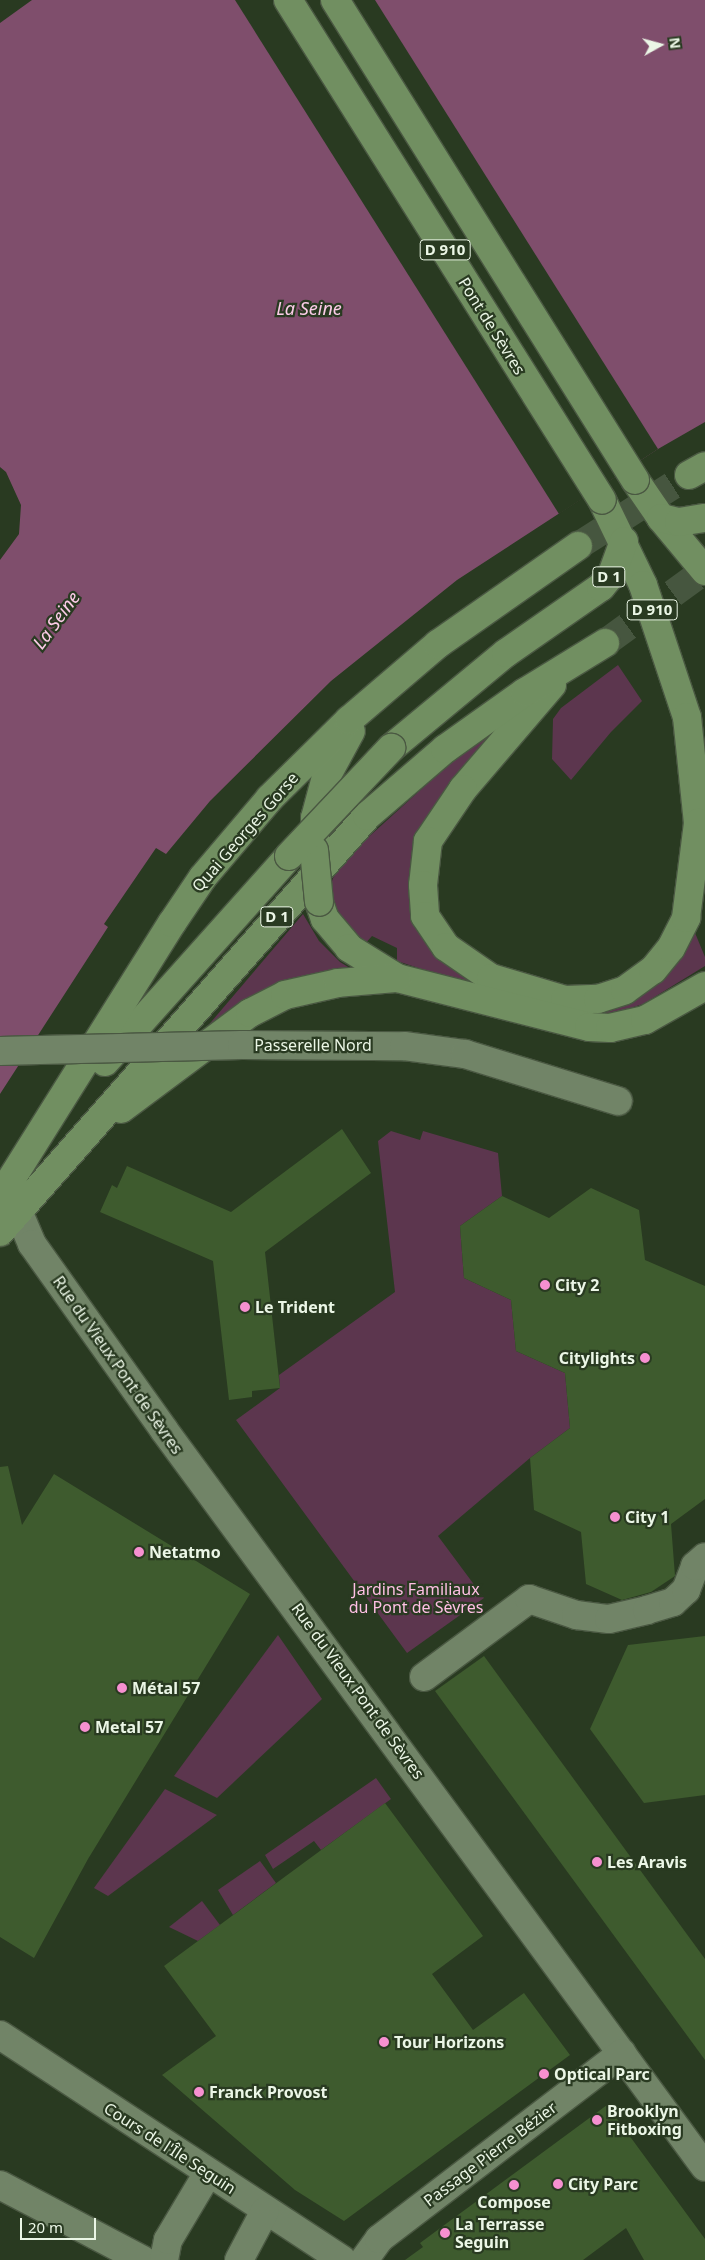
<!DOCTYPE html>
<html>
<head>
<meta charset="utf-8">
<style>
	body { margin:0 }
	#map { position:relative; width:705px; height:2260px; overflow:hidden; background:#293a21; font-family:"Noto Sans",sans-serif }
	div>[style] { position:absolute }
	[style*='--x'] { left:calc(var(--x)*1px); top:calc(var(--y)*1px); width:calc(var(--w)*1px); rotate:calc(var(--a)*1deg) }
	.green>* { inset:0; background:#5c364e }
	.water>* { inset:0; background:#7f4e6c }
	.pier>* { inset:0; background:#293a21 }
	.building>* { inset:0; background:#3e5b2e }
	.major-tunnel>* { height:28px; margin-top:-14px; transform-origin:0; background:repeating-linear-gradient(90deg,#46563f 0 28px,transparent 0 42px) }
	.roads { filter:drop-shadow(1px 0 #4a5842) drop-shadow(-1px 0 #4a5842) drop-shadow(0 1px #4a5842) drop-shadow(0 -1px #4a5842) }
	.minor>* { height:28px; margin:-14px; padding:0 14px; transform-origin:14px; border-radius:14px; background:#718467 }
	.major>* { height:28px; margin:-14px; padding:0 14px; transform-origin:14px; border-radius:14px; background:#718f61 }
	.bridges { filter:drop-shadow(1px 0 #4a5842) drop-shadow(-1px 0 #4a5842) drop-shadow(0 1px #4a5842) drop-shadow(0 -1px #4a5842) }
	.minor-bridge>* { height:28px; margin:-14px; padding:0 14px; transform-origin:14px; border-radius:14px; background:#718467 }
	.major-bridge>* { height:28px; margin:-14px; padding:0 14px; transform-origin:14px; border-radius:14px; background:#718f61 }
	.dots>* { width:14px; height:14px; translate:-50% -50%; box-sizing:border-box; border:2px solid #293a21; border-radius:50% }
	span { translate:-50% -50%; white-space:nowrap; text-align:center; line-height:1.15; -webkit-text-stroke:4.5px #293a21; paint-order:stroke }
	.shield-label span { padding:1px 4px; background:#293a21; border:1px solid; border-radius:4px; -webkit-text-stroke-width:0 }
	.shield-label { font-size:15px; color:#ebf6e6; font-weight:700 }
	.street-label { font-size:16px; color:#ebf6e6 }
	.poi-label { font-size:16px; color:#ebf6e6; font-weight:700 }
	.left { translate:0 -50%; text-align:left }
	.right { translate:-100% -50%; text-align:right }
	.park-label { font-size:16px; color:#febfe4 }
	.water-label { font-size:18px; color:#fccce8; font-style:italic }
	.north { position:absolute; left:635px; top:20px; width:50px; height:50px; -webkit-text-stroke:4px #293a21; paint-order:stroke; rotate:83deg; font-size:14px; font-weight:700; line-height:20px; text-align:center; color:#ebf6e6 }
	.north::after { content:''; display:block; margin:auto; width:18px; height:22px; background:#ebf6e6; clip-path:polygon(50% 0,100% 100%,50% 72%,0 100%) }
	.scale { position:absolute; left:20px; top:2218px; width:76px; height:22px; box-sizing:border-box; border:2px solid #ebf6e6; border-top:0; padding-left:6px; font-size:15px; line-height:18px; white-space:nowrap; color:#ebf6e6; -webkit-text-stroke:4px #293a21; paint-order:stroke }
</style>
</head>
<body>
<div id="map">
	<div class="green">
		<i style="clip-path:polygon(618px 665px,642px 701px,611px 732px,571px 780px,552px 759px,553px 719px,561px 708px)"></i>
		<i style="clip-path:polygon(500px 718px,505px 722px,442px 799px,424px 933px,578px 1009px,693px 928px,705px 957px,705px 966px,643px 1004px,602px 1017px,520px 1001px,397px 961px,397px 948px,372px 936px,364px 945px,342px 925px,328px 893px,333px 878px,352px 852px)"></i>
		<i style="clip-path:polygon(303px 914px,319px 941px,340px 962px,358px 973px,200px 1035px)"></i>
		<i style="clip-path:polygon(391px 1131px,420px 1140px,423px 1131px,498px 1153px,502px 1196px,460px 1226px,464px 1278px,511px 1300px,516px 1351px,565px 1373px,570px 1428px,530px 1458px,438px 1536px,484px 1598px,407px 1653px,236px 1420px,280px 1388px,279px 1375px,395px 1292px,378px 1141px)"></i>
		<i style="clip-path:polygon(278px 1635px,322px 1699px,217px 1798px,174px 1776px)"></i>
		<i style="clip-path:polygon(376px 1778px,391px 1799px,321px 1850px,314px 1841px,273px 1869px,265px 1855px)"></i>
		<i style="clip-path:polygon(165px 1789px,217px 1815px,108px 1896px,94px 1888px)"></i>
		<i style="clip-path:polygon(260px 1861px,276px 1883px,233px 1915px,218px 1890px)"></i>
		<i style="clip-path:polygon(202px 1901px,220px 1925px,198px 1941px,169px 1927px)"></i>
	</div>
	<div class="water">
		<i style="clip-path:polygon(32px 0,705px 0,705px 422px,658px 449px,457px 580px,331px 681px,210px 801px,166px 854px,156px 848px,104px 924px,108px 927px,0 1094px,0 560px,19px 534px,21px 505px,6px 472px,0 467px,0 23px)"></i>
	</div>
	<div class="pier">
		<i style="clip-path:polygon(235px 0,375px 0,658px 449px,559px 514px)"></i>
	</div>
	<div class="building">
		<i style="clip-path:polygon(342px 1129px,371px 1173px,265px 1252px,280px 1388px,252px 1391px,252px 1397px,229px 1400px,213px 1261px,100px 1212px,112px 1185px,117px 1188px,127px 1166px,231px 1212px)"></i>
		<i style="clip-path:polygon(591px 1188px,639px 1210px,645px 1260px,705px 1286px,705px 1499px,671px 1524px,675px 1576px,651px 1592px,622px 1600px,586px 1584px,581px 1532px,534px 1510px,530px 1458px,570px 1428px,565px 1373px,516px 1351px,511px 1300px,464px 1278px,460px 1226px,502px 1196px,549px 1218px)"></i>
		<i style="clip-path:polygon(8px 1466px,22px 1525px,54px 1474px,250px 1594px,88px 1859px,34px 1958px,0 1937px,0 1467px)"></i>
		<i style="clip-path:polygon(705px 1636px,705px 1795px,644px 1803px,590px 1729px,628px 1645px)"></i>
		<i style="clip-path:polygon(484px 1656px,705px 1959px,705px 2060px,435px 1691px)"></i>
		<i style="clip-path:polygon(385px 1803px,483px 1936px,432px 1974px,473px 2030px,524px 1993px,570px 2055px,344px 2221px,295px 2190px,162px 2075px,216px 2036px,164px 1966px)"></i>
		<i style="clip-path:polygon(607px 2105px,705px 2239px,705px 2260px,644px 2260px,626px 2228px,583px 2260px,405px 2260px,423px 2247px,420px 2243px)"></i>
	</div>
	<div class="major-tunnel">
		<i style="--x:578;--y:546;--w:132;--a:-32.6"></i>
		<i style="--x:605;--y:643;--w:124;--a:-36.1"></i>
	</div>
	<div class="roads">
		<div class="minor">
			<i style="--x:18;--y:1211;--w:36;--a:67"></i>
			<i style="--x:32;--y:1244;--w:228;--a:54.6"></i>
			<i style="--x:164;--y:1430;--w:914;--a:53.72"></i>
			<i style="--x:424;--y:1677;--w:131;--a:-36.6"></i>
			<i style="--x:529;--y:1599;--w:50;--a:18.8"></i>
			<i style="--x:576;--y:1615;--w:33;--a:7"></i>
			<i style="--x:609;--y:1619;--w:39;--a:-13"></i>
			<i style="--x:647;--y:1610;--w:27;--a:-17"></i>
			<i style="--x:673;--y:1602;--w:18;--a:-43"></i>
			<i style="--x:686;--y:1590;--w:26;--a:-69"></i>
			<i style="--x:695;--y:1566;--w:13;--a:-42"></i>
			<i style="--x:0;--y:2035;--w:409;--a:33.3"></i>
			<i style="--x:0;--y:2185;--w:161;--a:27.7"></i>
			<i style="--x:164;--y:2260;--w:20;--a:-79"></i>
			<i style="--x:168;--y:2240;--w:78;--a:-59.2"></i>
			<i style="--x:239;--y:2260;--w:55;--a:-62"></i>
			<i style="--x:364;--y:2260;--w:26;--a:-54"></i>
			<i style="--x:379;--y:2239;--w:306;--a:-37.4"></i>
		</div>
		<div class="major">
			<i style="--x:689;--y:475;--w:18;--a:-29"></i>
			<i style="--x:635;--y:480;--w:46;--a:55.6"></i>
			<i style="--x:661;--y:518;--w:69;--a:50.3"></i>
			<i style="--x:602;--y:500;--w:94;--a:64.2"></i>
			<i style="--x:643;--y:585;--w:139;--a:71.6"></i>
			<i style="--x:687;--y:717;--w:107;--a:84.1"></i>
			<i style="--x:698;--y:823;--w:18;--a:71"></i>
			<i style="--x:661;--y:518;--w:18;--a:13"></i>
			<i style="--x:679;--y:522;--w:26;--a:-9"></i>
			<i style="--x:552;--y:685;--w:137;--a:130.6"></i>
			<i style="--x:463;--y:789;--w:63;--a:123.9"></i>
			<i style="--x:428;--y:841;--w:44;--a:96.5"></i>
			<i style="--x:423;--y:885;--w:31;--a:86"></i>
			<i style="--x:425;--y:916;--w:37;--a:56"></i>
			<i style="--x:446;--y:947;--w:55;--a:34.6"></i>
			<i style="--x:491;--y:978;--w:77;--a:16.6"></i>
			<i style="--x:565;--y:1000;--w:33;--a:-2"></i>
			<i style="--x:598;--y:999;--w:28;--a:-18"></i>
			<i style="--x:625;--y:990;--w:34;--a:-36"></i>
			<i style="--x:653;--y:970;--w:28;--a:-51"></i>
			<i style="--x:671;--y:948;--w:34;--a:-63"></i>
			<i style="--x:686;--y:918;--w:96;--a:-82.8"></i>
			<i style="--x:391;--y:748;--w:149;--a:-39.6"></i>
			<i style="--x:506;--y:653;--w:116;--a:-34.8"></i>
			<i style="--x:601;--y:587;--w:17;--a:-50"></i>
			<i style="--x:612;--y:574;--w:35;--a:-70"></i>
			<i style="--x:315;--y:840;--w:22;--a:-90"></i>
			<i style="--x:315;--y:818;--w:42;--a:-75"></i>
			<i style="--x:326;--y:777;--w:52;--a:-61.5"></i>
			<i style="--x:319;--y:902;--w:18;--a:71"></i>
			<i style="--x:325;--y:919;--w:38;--a:50"></i>
			<i style="--x:349;--y:948;--w:57;--a:32"></i>
			<i style="--x:397;--y:978;--w:198;--a:14.3"></i>
			<i style="--x:589;--y:1027;--w:21;--a:3"></i>
			<i style="--x:610;--y:1028;--w:36;--a:-13"></i>
			<i style="--x:645;--y:1020;--w:69;--a:-29.5"></i>
			<i style="--x:105;--y:1062;--w:276;--a:-48.2"></i>
			<i style="--x:121;--y:1109;--w:161;--a:-36.7"></i>
			<i style="--x:250;--y:1013;--w:39;--a:-27"></i>
			<i style="--x:285;--y:995;--w:54;--a:-12.8"></i>
			<i style="--x:338;--y:983;--w:59;--a:-4.8"></i>
			<i style="--x:0;--y:1197;--w:324;--a:-57.9"></i>
			<i style="--x:172;--y:923;--w:55;--a:-56"></i>
			<i style="--x:203;--y:877;--w:104;--a:-49.7"></i>
			<i style="--x:270;--y:798;--w:111;--a:-44.6"></i>
			<i style="--x:349;--y:720;--w:117;--a:-40.5"></i>
			<i style="--x:438;--y:644;--w:171;--a:-35"></i>
			<i style="--x:0;--y:1232;--w:555;--a:-48.58"></i>
			<i style="--x:367;--y:816;--w:103;--a:-40.7"></i>
			<i style="--x:445;--y:749;--w:98;--a:-35.5"></i>
			<i style="--x:525;--y:692;--w:94;--a:-31.5"></i>
		</div>
	</div>
	<div class="bridges">
		<div class="minor-bridge">
			<i style="--x:0;--y:1051;--w:242;--a:-1.4"></i>
			<i style="--x:242;--y:1045;--w:162;--a:0.4"></i>
			<i style="--x:404;--y:1046;--w:62;--a:7.5"></i>
			<i style="--x:465;--y:1054;--w:160;--a:17.1"></i>
		</div>
		<div class="major-bridge">
			<i style="--x:288;--y:0;--w:590;--a:57.87"></i>
			<i style="--x:335;--y:0;--w:566;--a:57.99"></i>
			<i style="--x:314;--y:850;--w:52;--a:84.5"></i>
			<i style="--x:289;--y:856;--w:149;--a:-46.6"></i>
		</div>
	</div>
	<div class="dots">
		<i style="left:545px;top:1285px;background:#f690d0"></i>
		<i style="left:245px;top:1307px;background:#f690d0"></i>
		<i style="left:645px;top:1358px;background:#f690d0"></i>
		<i style="left:615px;top:1517px;background:#f690d0"></i>
		<i style="left:139px;top:1552px;background:#f690d0"></i>
		<i style="left:122px;top:1688px;background:#f690d0"></i>
		<i style="left:85px;top:1727px;background:#f690d0"></i>
		<i style="left:597px;top:1862px;background:#f690d0"></i>
		<i style="left:384px;top:2042px;background:#f690d0"></i>
		<i style="left:544px;top:2074px;background:#f690d0"></i>
		<i style="left:199px;top:2092px;background:#f690d0"></i>
		<i style="left:597px;top:2120px;background:#f690d0"></i>
		<i style="left:558px;top:2184px;background:#f690d0"></i>
		<i style="left:514px;top:2185px;background:#f690d0"></i>
		<i style="left:445px;top:2233px;background:#f690d0"></i>
	</div>
	<div class="shield-label">
		<span style="left:445px;top:250px">D 910</span>
		<span style="left:609px;top:577px">D 1</span>
		<span style="left:652px;top:610px">D 910</span>
		<span style="left:277px;top:917px">D 1</span>
	</div>
	<div class="street-label">
		<span style="left:492px;top:326px;rotate:58deg">Pont de Sèvres</span>
		<span style="left:245px;top:832px;rotate:-49deg">Quai Georges Gorse</span>
		<span style="left:313px;top:1045px">Passerelle Nord</span>
		<span style="left:118px;top:1365px;rotate:55deg">Rue du Vieux Pont de Sèvres</span>
		<span style="left:358px;top:1691px;rotate:54deg">Rue du Vieux Pont de Sèvres</span>
		<span style="left:170px;top:2148px;rotate:33deg">Cours de l'Île Seguin</span>
		<span style="left:490px;top:2154px;rotate:-37deg">Passage Pierre Bézier</span>
	</div>
	<div class="poi-label">
		<span class="left" style="left:555px;top:1285px">City 2</span>
		<span class="left" style="left:255px;top:1307px">Le Trident</span>
		<span class="right" style="left:635px;top:1358px">Citylights</span>
		<span class="left" style="left:625px;top:1517px">City 1</span>
		<span class="left" style="left:149px;top:1552px">Netatmo</span>
		<span class="left" style="left:132px;top:1688px">Métal 57</span>
		<span class="left" style="left:95px;top:1727px">Metal 57</span>
		<span class="left" style="left:607px;top:1862px">Les Aravis</span>
		<span class="left" style="left:394px;top:2042px">Tour Horizons</span>
		<span class="left" style="left:554px;top:2074px">Optical Parc</span>
		<span class="left" style="left:209px;top:2092px">Franck Provost</span>
		<span class="left" style="left:607px;top:2120px">Brooklyn<br>Fitboxing</span>
		<span class="left" style="left:568px;top:2184px">City Parc</span>
		<span style="left:514px;top:2202px">Compose</span>
		<span class="left" style="left:455px;top:2233px">La Terrasse<br>Seguin</span>
	</div>
	<div class="park-label">
		<span style="left:416px;top:1598px">Jardins Familiaux<br>du Pont de Sèvres</span>
	</div>
	<div class="water-label">
		<span style="left:309px;top:308px">La Seine</span>
		<span style="left:56px;top:620px;rotate:-54deg">La Seine</span>
	</div>
	<div class="north">N</div>
	<div class="scale">20 m</div>
</div>
</body>
</html>
